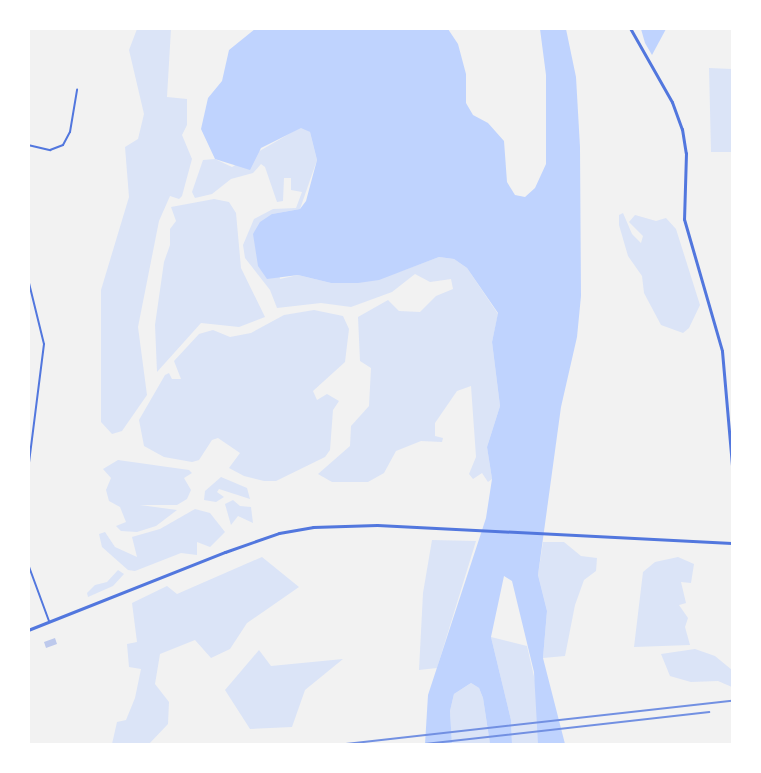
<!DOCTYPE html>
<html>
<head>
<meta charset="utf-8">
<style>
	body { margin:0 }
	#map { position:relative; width:761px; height:773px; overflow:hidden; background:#f2f2f2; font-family:"Roboto Condensed",sans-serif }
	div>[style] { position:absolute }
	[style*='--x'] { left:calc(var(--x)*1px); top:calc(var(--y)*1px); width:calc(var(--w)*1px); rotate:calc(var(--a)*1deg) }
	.green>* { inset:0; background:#dbe4f7 }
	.water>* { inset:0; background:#bfd3fe }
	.building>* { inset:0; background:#bdc9ec }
	.minor>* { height:2px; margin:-1px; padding:0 1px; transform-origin:1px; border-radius:1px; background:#5277de }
	.tertiary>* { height:3px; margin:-1.5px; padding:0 1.5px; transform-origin:1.5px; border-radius:1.5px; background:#5277de }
	.rail>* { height:1.5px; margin:-0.75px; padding:0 0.75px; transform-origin:0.75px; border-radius:0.75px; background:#7290e2 }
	span { translate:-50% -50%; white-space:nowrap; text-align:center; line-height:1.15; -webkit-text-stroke:5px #fff; paint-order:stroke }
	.frame { position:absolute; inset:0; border:30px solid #fff; pointer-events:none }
</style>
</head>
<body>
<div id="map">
	<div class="green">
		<i style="clip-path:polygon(137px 29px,171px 29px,167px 97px,187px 99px,187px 125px,182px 135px,192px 159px,182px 196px,179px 199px,170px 196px,159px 221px,138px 327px,147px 395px,122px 431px,112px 434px,101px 422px,101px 290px,129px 197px,125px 147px,138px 139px,144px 114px,129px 50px)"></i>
		<i style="clip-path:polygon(709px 68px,732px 69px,732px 216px,732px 152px,711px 152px)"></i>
		<i style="clip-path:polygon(301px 127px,310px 132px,317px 160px,300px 209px,272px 214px,280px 279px,298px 275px,331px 283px,399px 272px,439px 257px,454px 259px,467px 268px,498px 314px,492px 342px,500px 406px,487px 447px,492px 479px,488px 482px,482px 473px,473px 479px,469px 474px,476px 457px,471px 386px,457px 391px,435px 423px,435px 436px,443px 438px,442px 442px,421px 441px,396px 451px,384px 473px,368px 482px,332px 482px,318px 474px,350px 446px,351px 426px,369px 406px,371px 368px,360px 361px,358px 317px,388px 300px,399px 311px,420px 312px,436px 296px,453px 289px,451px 279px,430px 282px,415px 274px,392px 292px,351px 307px,321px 303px,277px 308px,270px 290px,245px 258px,243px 245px,254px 219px,273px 209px,296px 208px,302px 192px,291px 190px,291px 178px,284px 178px,283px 201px,277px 202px,265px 167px,261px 164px,253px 173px,231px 179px,212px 194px,195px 198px,192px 192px,203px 160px,215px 159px,232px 167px)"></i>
		<i style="clip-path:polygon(214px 199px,229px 202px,236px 213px,241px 268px,265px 317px,239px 327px,201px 323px,157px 372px,155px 325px,164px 262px,170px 245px,170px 229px,176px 221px,171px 207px)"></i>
		<i style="clip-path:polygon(623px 213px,632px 234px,641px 243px,643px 236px,629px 222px,635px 215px,656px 221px,666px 218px,676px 229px,700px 305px,689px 328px,683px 333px,661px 325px,644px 293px,642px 276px,628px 256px,619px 225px,619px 215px)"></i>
		<i style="clip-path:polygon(314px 310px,343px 316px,349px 329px,345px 362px,313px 391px,317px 400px,327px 394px,339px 401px,333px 410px,330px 450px,325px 457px,276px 481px,264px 481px,244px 476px,229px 468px,240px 453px,218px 438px,212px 440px,199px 460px,192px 462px,164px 457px,144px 446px,139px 420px,165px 375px,169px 373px,172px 379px,181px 379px,174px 361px,199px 334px,213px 330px,230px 337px,251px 333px,284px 315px)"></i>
		<i style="clip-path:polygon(118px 460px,189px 470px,192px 473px,184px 478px,191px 490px,187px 499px,177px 505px,140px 505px,177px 510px,156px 526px,137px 532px,121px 531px,116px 526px,126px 522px,120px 507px,109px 501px,106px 490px,111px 478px,103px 469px)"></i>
		<i style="clip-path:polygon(221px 477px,247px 488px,250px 499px,219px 489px,217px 492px,224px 497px,216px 502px,204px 500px,205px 491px)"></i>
		<i style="clip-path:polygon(233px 500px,240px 506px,251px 507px,253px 523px,238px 516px,231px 525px,225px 504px)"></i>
		<i style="clip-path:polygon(195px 509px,210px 513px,225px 532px,210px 547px,197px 542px,197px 555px,181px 553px,135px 571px,128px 570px,102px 547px,99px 534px,105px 532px,115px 547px,137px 557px,132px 537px,160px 529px)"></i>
		<i style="clip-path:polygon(432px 540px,476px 541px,437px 668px,419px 670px,423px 593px)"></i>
		<i style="clip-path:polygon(543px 542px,564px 542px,581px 556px,597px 558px,596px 571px,584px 580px,575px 605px,565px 656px,543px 658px,547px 611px,538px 575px)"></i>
		<i style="clip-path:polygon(262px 557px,299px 587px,247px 623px,230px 649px,211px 658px,195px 640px,160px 654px,155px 684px,169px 702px,168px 724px,149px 744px,112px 744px,117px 722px,126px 720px,135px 698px,141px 669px,129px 667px,127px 644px,137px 642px,132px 603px,167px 586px,177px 594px)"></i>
		<i style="clip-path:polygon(678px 557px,694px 564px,691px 583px,681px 582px,686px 603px,679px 605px,688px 618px,685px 627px,690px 645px,634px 647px,643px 572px,655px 562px)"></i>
		<i style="clip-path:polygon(118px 570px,124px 574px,113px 586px,88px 597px,87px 593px,95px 585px,107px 582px)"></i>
		<i style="clip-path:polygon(491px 637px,527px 646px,538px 694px,538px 744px,512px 744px,511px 720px)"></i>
		<i style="clip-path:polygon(695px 649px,715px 656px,732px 670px,732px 687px,718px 681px,691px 682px,670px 676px,661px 654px)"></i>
		<i style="clip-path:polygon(259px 650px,271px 666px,343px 659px,305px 690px,292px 727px,250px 729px,225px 690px)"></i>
		<i style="clip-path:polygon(471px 683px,479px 688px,483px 698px,490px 744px,452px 744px,450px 711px,454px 694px)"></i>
	</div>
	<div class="water">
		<i style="clip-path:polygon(255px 29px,448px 29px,458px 44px,466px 74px,466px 103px,473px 115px,488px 123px,504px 141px,507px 182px,515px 195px,525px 197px,535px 188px,546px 164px,546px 75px,540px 29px,566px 29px,576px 77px,580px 147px,581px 296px,577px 337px,561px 407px,538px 575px,547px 611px,543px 658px,565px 744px,538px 744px,534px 672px,512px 581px,504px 576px,491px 637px,511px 720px,512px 744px,490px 744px,483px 698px,479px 688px,471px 683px,454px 694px,450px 711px,452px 744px,425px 744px,428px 695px,486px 518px,492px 479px,487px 447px,500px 406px,492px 342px,498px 313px,467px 268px,454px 259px,439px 257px,379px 280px,358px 283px,331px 283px,298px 275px,267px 279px,258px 266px,253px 234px,260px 222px,272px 214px,300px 209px,306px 201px,317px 160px,310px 132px,301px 128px,261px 148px,250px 170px,215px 159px,201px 129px,208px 98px,222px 81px,229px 50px)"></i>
		<i style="clip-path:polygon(641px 29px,666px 29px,652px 55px,645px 43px)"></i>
	</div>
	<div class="building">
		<i style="clip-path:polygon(55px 638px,57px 644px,46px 648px,44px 642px)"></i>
	</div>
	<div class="minor">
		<i style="--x:28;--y:145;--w:23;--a:13"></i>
		<i style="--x:50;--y:150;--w:14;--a:-21"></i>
		<i style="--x:63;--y:145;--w:15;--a:-62"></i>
		<i style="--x:70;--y:132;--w:43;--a:-80.5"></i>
		<i style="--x:28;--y:279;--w:67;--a:76.2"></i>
		<i style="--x:44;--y:344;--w:128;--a:97.2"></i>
		<i style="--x:28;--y:564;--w:61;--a:69.8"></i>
	</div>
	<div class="tertiary">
		<i style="--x:630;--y:28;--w:85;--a:60.4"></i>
		<i style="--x:672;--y:102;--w:29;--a:70"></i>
		<i style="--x:682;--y:129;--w:24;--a:81"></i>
		<i style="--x:686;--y:153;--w:66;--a:91.7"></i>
		<i style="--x:684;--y:219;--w:137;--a:73.9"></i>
		<i style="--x:722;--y:351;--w:115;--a:85"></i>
		<i style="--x:28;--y:630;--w:212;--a:-21.6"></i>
		<i style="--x:225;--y:552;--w:57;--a:-19.4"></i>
		<i style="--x:279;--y:533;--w:35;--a:-10"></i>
		<i style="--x:313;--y:527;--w:64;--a:-1.8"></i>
		<i style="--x:377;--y:525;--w:355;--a:2.9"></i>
	</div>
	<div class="rail">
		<i style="--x:346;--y:744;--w:388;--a:-6.4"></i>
		<i style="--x:425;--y:744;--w:286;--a:-6.4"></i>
	</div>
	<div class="frame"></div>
</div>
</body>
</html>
